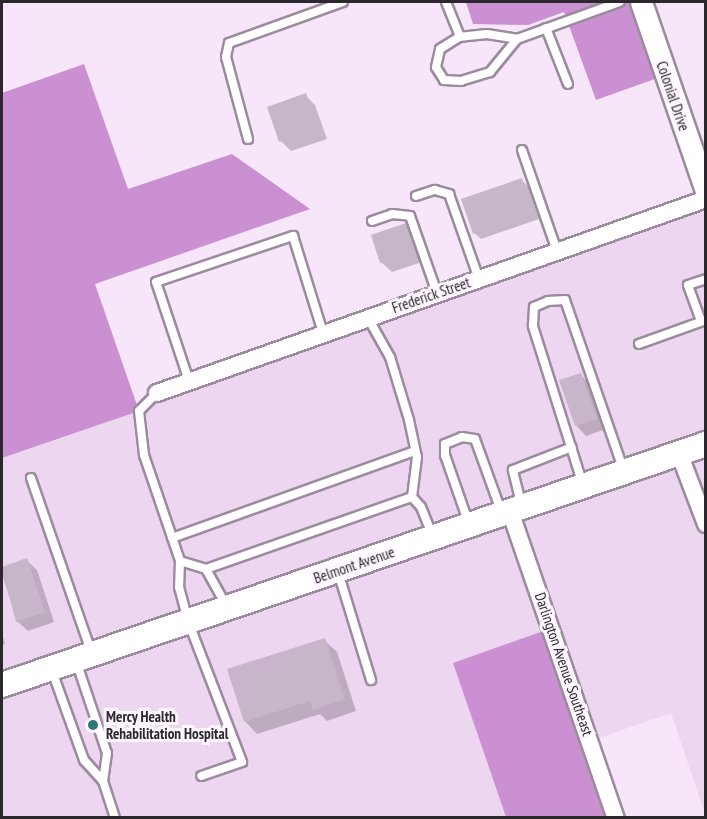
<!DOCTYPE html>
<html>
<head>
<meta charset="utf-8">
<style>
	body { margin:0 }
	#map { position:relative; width:707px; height:819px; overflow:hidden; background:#f7e5f9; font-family:"PT Sans Narrow",sans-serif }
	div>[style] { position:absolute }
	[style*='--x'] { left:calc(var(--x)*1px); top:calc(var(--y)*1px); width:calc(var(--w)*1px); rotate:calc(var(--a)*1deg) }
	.built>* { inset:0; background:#edd6f0 }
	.forest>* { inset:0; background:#ca90d2 }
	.shadow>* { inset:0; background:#0003 }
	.building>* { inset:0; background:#c7b5c9 }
	.roads { filter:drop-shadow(2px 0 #9c8b9e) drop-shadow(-2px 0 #9c8b9e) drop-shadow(0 2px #9c8b9e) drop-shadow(0 -2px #9c8b9e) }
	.service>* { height:8px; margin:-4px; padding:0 4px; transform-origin:4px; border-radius:4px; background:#fff }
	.minor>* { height:16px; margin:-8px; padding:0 8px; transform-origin:8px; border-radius:8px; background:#fff }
	.tertiary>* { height:21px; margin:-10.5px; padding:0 10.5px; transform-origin:10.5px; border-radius:10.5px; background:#fff }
	.secondary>* { height:24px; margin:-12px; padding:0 12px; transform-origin:12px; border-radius:12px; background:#fff }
	.dots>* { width:16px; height:16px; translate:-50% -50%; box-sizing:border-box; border:3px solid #fef6ff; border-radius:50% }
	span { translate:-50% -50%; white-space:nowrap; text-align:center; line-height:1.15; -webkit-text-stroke:6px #fef6ff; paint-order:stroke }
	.street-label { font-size:15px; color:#2c262d }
	.poi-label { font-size:15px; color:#2c262d; font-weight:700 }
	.left { translate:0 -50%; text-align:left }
	.frame { position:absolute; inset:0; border:3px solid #2c262d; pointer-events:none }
</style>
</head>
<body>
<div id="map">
	<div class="built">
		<i style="clip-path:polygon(705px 199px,705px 814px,671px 713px,590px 741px,453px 663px,506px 817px,2px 817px,2px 458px,139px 411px,157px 393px)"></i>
	</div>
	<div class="forest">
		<i style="clip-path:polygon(466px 2px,641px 2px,666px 75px,596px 100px,564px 12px,528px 25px,473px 24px)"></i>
		<i style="clip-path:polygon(84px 64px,128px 189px,232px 154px,310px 209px,95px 284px,139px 411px,2px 458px,2px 93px)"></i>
		<i style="clip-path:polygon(552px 628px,616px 817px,506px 817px,453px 663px)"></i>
	</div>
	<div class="shadow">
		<i style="clip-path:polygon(305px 95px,315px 105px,327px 139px,291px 151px,281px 141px)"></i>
		<i style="clip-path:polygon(521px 180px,528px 186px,539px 219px,481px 239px,474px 233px)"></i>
		<i style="clip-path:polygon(405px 225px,416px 235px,425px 261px,392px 272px,381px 262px)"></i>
		<i style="clip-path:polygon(580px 374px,591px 385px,606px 429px,586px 436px,576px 425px)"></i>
		<i style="clip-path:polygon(26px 560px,37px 570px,54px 622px,28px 631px,17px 621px,2px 573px,2px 568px)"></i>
		<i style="clip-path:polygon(2px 633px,5px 644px,2px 645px)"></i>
		<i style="clip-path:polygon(324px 640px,337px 652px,356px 711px,327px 721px,320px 714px,257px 734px,245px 721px)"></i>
	</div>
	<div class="building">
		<i style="clip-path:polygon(306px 93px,318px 128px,279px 142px,267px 107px)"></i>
		<i style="clip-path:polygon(522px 178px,533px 213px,473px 234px,461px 199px)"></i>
		<i style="clip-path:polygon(406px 223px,416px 251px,380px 263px,371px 235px)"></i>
		<i style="clip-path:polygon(581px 373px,597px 419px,575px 426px,559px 380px)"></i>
		<i style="clip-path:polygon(27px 558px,45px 612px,16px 622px,2px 567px)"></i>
		<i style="clip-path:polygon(325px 638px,345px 699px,313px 710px,310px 701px,244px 722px,227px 669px)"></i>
	</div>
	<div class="roads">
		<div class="service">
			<i style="--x:446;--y:2;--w:37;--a:68"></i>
			<i style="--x:546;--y:28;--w:60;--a:68.6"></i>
			<i style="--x:517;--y:39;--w:43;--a:129.3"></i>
			<i style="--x:490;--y:72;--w:30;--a:163"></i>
			<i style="--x:461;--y:81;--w:17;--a:-177"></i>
			<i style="--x:444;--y:80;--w:15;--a:-122"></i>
			<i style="--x:436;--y:67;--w:18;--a:-77"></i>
			<i style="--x:440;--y:49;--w:22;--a:-32"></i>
			<i style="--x:459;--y:37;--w:28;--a:-6"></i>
			<i style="--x:487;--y:34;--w:30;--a:9"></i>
			<i style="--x:517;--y:39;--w:109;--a:-19.9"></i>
			<i style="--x:248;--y:139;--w:85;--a:-105"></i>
			<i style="--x:226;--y:57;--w:14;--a:-78"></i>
			<i style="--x:229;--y:43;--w:121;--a:-19.8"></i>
			<i style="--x:522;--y:150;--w:107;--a:70.9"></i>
			<i style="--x:416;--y:196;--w:20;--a:-18"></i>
			<i style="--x:435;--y:190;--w:15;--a:16"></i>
			<i style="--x:449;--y:194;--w:90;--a:70.6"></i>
			<i style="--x:372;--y:221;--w:21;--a:-19"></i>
			<i style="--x:392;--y:214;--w:18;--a:6"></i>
			<i style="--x:410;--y:216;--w:82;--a:70.7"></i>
			<i style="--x:368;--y:318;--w:45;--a:60.6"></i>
			<i style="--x:390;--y:357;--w:66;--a:73.2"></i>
			<i style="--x:409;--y:420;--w:38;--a:78"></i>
			<i style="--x:417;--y:457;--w:40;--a:97.1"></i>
			<i style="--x:701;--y:321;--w:38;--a:-110"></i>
			<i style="--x:688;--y:285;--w:19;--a:-18"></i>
			<i style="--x:639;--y:344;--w:71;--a:-19.7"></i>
			<i style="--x:189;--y:381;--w:104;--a:-108.4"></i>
			<i style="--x:156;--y:282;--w:145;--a:-18.6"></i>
			<i style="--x:293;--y:236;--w:102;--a:72.8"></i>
			<i style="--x:157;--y:393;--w:25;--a:135"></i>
			<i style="--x:139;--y:411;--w:44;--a:83.5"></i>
			<i style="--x:144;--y:455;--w:112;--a:71.2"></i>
			<i style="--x:180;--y:561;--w:26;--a:92"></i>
			<i style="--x:179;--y:587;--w:35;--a:75"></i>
			<i style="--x:188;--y:621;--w:151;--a:69"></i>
			<i style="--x:242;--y:762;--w:43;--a:161.1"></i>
			<i style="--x:31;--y:478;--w:183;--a:70.9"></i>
			<i style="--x:583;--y:485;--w:167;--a:-107.5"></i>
			<i style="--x:533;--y:326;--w:19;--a:-87"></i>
			<i style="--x:534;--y:307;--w:15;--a:-23"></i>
			<i style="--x:548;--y:301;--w:17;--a:-3"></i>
			<i style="--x:565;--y:300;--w:181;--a:71"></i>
			<i style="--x:522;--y:507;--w:38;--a:-104"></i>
			<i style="--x:513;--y:470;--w:63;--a:-21.3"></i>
			<i style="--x:469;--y:524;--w:73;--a:-109.2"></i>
			<i style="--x:445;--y:455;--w:11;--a:-90"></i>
			<i style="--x:445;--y:444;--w:18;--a:-22"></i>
			<i style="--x:462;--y:437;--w:13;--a:9"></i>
			<i style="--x:475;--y:439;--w:77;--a:70.1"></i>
			<i style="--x:172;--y:538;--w:258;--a:-19.7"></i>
			<i style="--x:180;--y:561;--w:27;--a:17"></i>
			<i style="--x:206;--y:569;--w:43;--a:61.1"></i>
			<i style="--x:206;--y:569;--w:218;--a:-19.3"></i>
			<i style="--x:412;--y:497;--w:13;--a:48"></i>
			<i style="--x:421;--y:507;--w:32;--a:68"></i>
			<i style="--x:338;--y:572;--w:113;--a:73"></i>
			<i style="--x:76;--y:661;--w:97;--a:71.4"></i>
			<i style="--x:107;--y:753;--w:28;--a:98"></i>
			<i style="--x:52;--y:671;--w:95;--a:70.2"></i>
			<i style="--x:84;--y:760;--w:28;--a:48"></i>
			<i style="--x:103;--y:781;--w:39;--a:72"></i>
		</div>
		<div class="minor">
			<i style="--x:157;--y:393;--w:582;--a:-19.46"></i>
			<i style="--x:679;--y:453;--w:76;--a:69.2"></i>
			<i style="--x:510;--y:511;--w:325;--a:71"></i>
		</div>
		<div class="tertiary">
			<i style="--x:641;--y:2;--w:200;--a:71"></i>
		</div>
		<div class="secondary">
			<i style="--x:2;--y:685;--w:744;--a:-18.9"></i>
		</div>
	</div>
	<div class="dots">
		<i style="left:93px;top:725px;background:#2d7775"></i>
	</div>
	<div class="street-label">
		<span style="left:673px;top:96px;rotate:71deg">Colonial Drive</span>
		<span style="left:431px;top:295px;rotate:-19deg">Frederick Street</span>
		<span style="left:354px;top:565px;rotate:-19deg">Belmont Avenue</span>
		<span style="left:564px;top:664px;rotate:71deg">Darlington Avenue Southeast</span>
	</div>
	<div class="poi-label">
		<span class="left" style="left:106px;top:725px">Mercy Health<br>Rehabilitation Hospital</span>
	</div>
	<div class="frame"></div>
</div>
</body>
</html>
